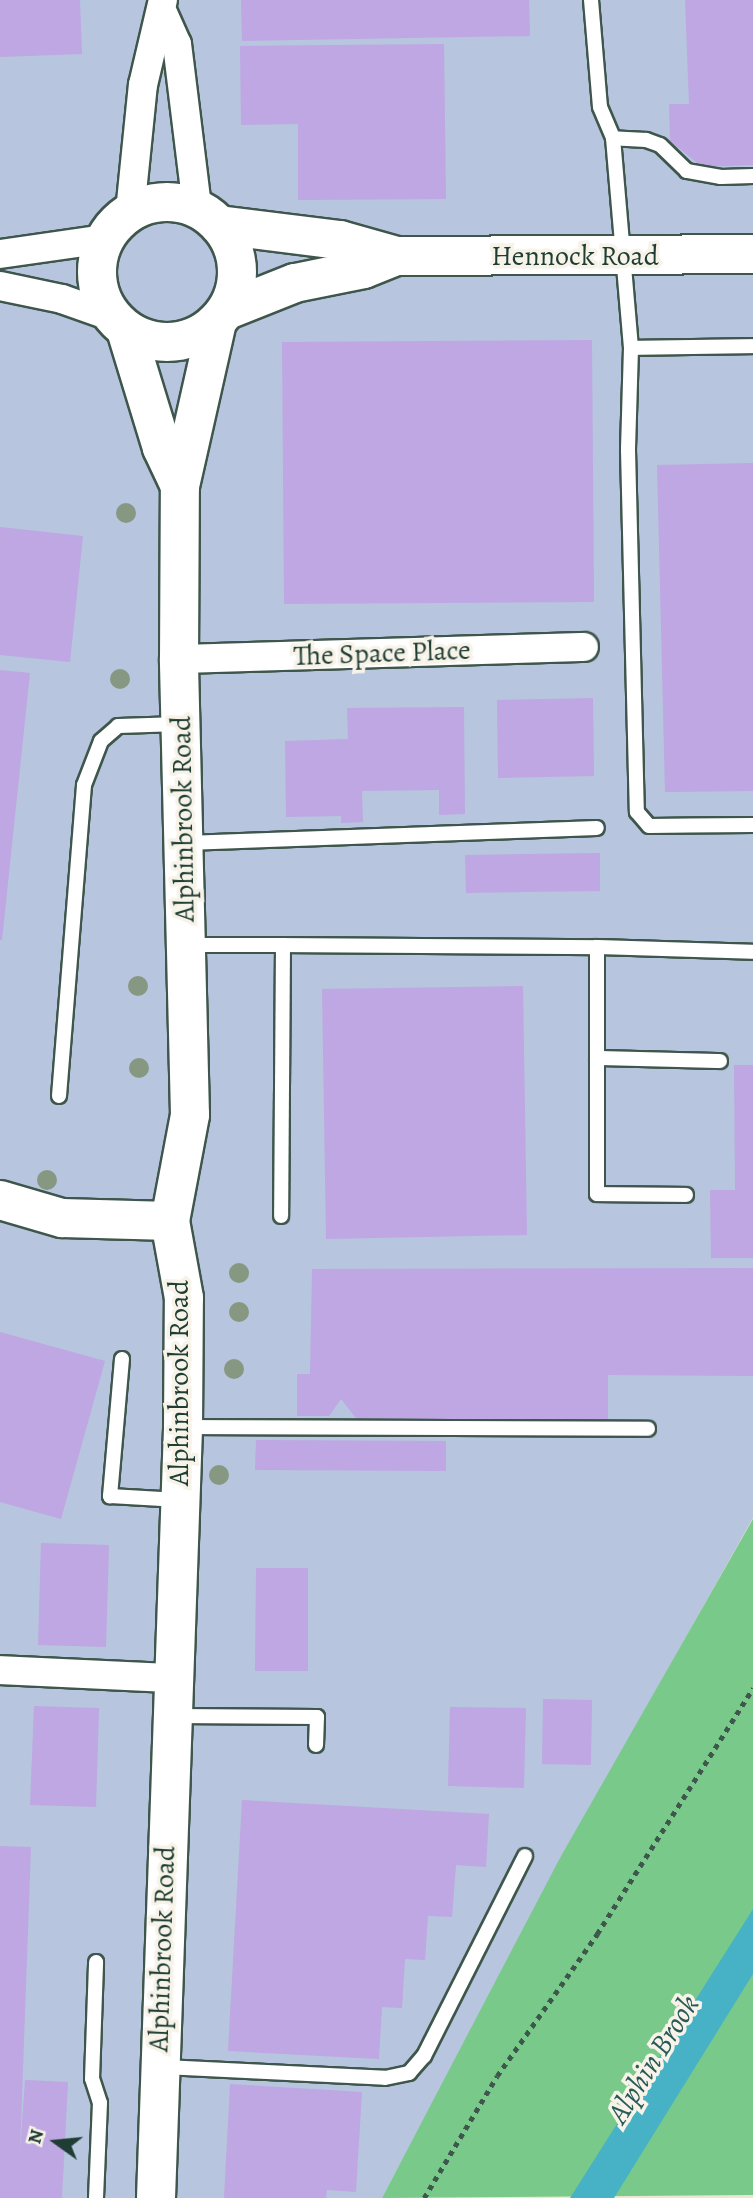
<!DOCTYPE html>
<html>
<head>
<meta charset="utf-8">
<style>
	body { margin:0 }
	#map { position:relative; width:753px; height:2198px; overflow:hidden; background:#f1e6cd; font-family:Alegreya,serif }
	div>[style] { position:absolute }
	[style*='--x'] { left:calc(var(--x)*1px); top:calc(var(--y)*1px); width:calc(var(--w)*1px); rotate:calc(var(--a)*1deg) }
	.industrial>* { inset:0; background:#b7c5de }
	.green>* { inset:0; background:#78c98a }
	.water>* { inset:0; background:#47b2c5 }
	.building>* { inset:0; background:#bea7e2 }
	.path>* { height:4.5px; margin-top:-2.25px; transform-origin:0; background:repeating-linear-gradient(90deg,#3e564b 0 5px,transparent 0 10px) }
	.roads { filter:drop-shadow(2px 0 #3e564b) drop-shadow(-2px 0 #3e564b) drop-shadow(0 2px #3e564b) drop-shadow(0 -2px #3e564b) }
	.lane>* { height:14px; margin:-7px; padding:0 7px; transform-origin:7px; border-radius:7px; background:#fff }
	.street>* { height:28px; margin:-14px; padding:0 14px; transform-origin:14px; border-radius:14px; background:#fff }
	.secondary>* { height:38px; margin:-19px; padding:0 19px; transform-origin:19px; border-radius:19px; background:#fff }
	.secondary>.ring { margin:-19px; padding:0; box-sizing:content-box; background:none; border:38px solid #fff; border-radius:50% }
	.trees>* { width:20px; height:20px; margin:-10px; border-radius:50%; background:#879882 }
	span { translate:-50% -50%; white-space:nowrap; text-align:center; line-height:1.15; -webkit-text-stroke:7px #f7f3e8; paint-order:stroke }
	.street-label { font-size:28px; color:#1f3d34 }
	.water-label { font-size:30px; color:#295a58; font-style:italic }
	.north { position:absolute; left:21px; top:2107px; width:70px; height:70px; -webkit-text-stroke:5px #f7f3e8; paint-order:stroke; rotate:285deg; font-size:19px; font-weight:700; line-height:28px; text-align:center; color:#1f3d34 }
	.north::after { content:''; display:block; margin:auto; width:24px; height:32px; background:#1f3d34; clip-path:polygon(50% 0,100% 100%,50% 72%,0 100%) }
</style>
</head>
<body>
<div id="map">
	<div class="industrial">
		<i style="clip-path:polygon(0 0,753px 0,753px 1518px,575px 1834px,382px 2198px,0 2198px)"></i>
	</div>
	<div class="green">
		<i style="clip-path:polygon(753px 1519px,753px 2195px,382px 2198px,560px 1858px)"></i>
	</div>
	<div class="water">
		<i style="clip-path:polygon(753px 1909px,753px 1974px,614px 2198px,570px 2198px)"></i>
	</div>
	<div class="building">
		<i style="clip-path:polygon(0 0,80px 0,82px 54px,0 57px)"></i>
		<i style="clip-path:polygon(241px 0,529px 0,530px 36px,242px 41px)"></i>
		<i style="clip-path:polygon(685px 0,753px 0,753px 165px,702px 167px,670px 141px,669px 104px,689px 104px)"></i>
		<i style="clip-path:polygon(444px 44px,446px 199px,298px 200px,298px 124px,241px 125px,240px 46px)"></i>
		<i style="clip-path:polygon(592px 340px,594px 602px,284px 604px,282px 342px)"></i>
		<i style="clip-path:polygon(753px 463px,753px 791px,665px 792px,657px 465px)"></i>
		<i style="clip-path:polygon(0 527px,83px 536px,70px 662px,0 655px)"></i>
		<i style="clip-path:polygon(0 670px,30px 673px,2px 940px,0 940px)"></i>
		<i style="clip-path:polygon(593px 698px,594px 776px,498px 778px,497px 700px)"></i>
		<i style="clip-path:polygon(464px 707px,465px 814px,439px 815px,439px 790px,362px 791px,363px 822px,341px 823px,341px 816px,286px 817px,285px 741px,348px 739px,347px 708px)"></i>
		<i style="clip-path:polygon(600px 853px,600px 891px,466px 893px,465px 855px)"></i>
		<i style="clip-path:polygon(523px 986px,527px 1235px,326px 1239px,322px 989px)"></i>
		<i style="clip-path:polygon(734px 1065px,753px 1065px,753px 1258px,711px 1258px,710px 1190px,735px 1190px)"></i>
		<i style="clip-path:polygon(753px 1268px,753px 1376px,608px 1375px,608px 1425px,359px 1422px,341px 1399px,329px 1416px,297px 1416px,297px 1374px,310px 1374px,312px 1269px)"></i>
		<i style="clip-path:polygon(0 1332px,105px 1361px,61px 1519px,0 1502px)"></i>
		<i style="clip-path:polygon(256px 1440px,446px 1441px,446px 1471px,255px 1470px)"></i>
		<i style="clip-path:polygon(41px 1543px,109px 1545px,106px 1647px,38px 1645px)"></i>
		<i style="clip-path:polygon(256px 1568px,308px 1568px,308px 1671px,255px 1671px)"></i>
		<i style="clip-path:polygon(543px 1699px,592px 1700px,591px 1765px,542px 1764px)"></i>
		<i style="clip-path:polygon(34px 1706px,99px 1708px,96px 1807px,30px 1805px)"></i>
		<i style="clip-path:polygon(450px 1707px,526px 1708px,524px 1788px,448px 1786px)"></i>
		<i style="clip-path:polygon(242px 1800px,489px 1814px,486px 1867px,456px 1865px,452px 1917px,428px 1916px,425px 1960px,405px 1959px,402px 2008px,382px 2007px,379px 2059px,228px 2051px)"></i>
		<i style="clip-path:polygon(0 1846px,31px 1847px,20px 2151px,25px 2080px,68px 2082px,62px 2198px,0 2198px)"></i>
		<i style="clip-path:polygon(230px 2084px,362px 2092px,356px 2192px,327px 2190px,326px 2198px,224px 2198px)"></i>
	</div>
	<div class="path">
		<i style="--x:424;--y:2198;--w:142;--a:-59.1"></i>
		<i style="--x:497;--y:2076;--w:174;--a:-54.8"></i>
		<i style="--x:597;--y:1934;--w:291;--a:-57.6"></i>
	</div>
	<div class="roads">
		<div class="lane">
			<i style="--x:591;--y:0;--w:107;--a:85.2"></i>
			<i style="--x:600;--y:107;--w:34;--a:67"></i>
			<i style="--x:753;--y:176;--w:32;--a:178"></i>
			<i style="--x:721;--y:177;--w:35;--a:-170"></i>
			<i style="--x:687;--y:171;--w:37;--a:-136"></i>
			<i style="--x:660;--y:145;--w:15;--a:-160"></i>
			<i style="--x:646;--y:140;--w:33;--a:-177"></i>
			<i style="--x:613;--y:138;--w:211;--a:85.1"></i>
			<i style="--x:631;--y:348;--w:102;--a:91.7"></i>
			<i style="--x:628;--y:450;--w:362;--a:88.6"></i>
			<i style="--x:637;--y:812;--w:18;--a:49"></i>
			<i style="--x:649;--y:826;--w:104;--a:-0.6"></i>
			<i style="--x:631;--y:348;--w:122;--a:-0.9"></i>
			<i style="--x:186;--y:843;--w:411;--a:-2.1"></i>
			<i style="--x:188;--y:945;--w:95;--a:0"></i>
			<i style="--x:283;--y:945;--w:271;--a:90.4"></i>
			<i style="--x:283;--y:945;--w:314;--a:0.4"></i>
			<i style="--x:597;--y:947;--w:247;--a:90"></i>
			<i style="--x:597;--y:1194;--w:89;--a:0.6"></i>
			<i style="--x:597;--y:947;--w:156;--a:1.8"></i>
			<i style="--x:597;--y:1058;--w:123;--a:1.4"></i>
			<i style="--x:59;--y:1096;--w:312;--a:-85.4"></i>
			<i style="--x:84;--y:785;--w:47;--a:-68.9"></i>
			<i style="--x:101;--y:741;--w:23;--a:-41"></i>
			<i style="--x:118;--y:726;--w:62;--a:-1.8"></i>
			<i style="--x:122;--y:1359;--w:138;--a:95"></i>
			<i style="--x:110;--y:1496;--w:69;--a:3.3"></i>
			<i style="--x:184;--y:1427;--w:464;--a:0.2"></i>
			<i style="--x:175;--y:1716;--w:142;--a:0.4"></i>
			<i style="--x:317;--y:1717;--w:28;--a:92"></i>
			<i style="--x:164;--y:2067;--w:221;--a:2.8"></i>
			<i style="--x:385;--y:2078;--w:25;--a:-12"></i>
			<i style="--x:409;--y:2073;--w:23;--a:-49"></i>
			<i style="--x:424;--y:2056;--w:224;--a:-63.2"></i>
			<i style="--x:96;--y:2198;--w:95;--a:-87.6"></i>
			<i style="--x:100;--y:2103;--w:25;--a:-108"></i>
			<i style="--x:92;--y:2079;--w:117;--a:-88"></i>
		</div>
		<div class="street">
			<i style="--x:163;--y:13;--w:34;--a:66"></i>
			<i style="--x:177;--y:44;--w:165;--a:83"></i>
			<i style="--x:130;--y:212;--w:128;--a:-84.2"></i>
			<i style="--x:143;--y:85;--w:87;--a:-76.8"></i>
			<i style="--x:0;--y:254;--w:105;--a:-8.2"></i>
			<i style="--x:0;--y:286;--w:63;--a:11.8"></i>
			<i style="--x:62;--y:299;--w:54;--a:19.4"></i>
			<i style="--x:179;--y:659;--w:405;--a:-1.7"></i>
			<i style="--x:0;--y:1670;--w:171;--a:2.7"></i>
		</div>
		<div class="secondary">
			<i class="ring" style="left:97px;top:202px;width:102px;height:102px"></i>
			<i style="--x:219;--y:225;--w:122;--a:7.1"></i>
			<i style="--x:340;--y:240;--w:59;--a:15.7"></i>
			<i style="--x:227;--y:310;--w:73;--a:-21.7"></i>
			<i style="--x:295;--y:283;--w:70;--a:-11.5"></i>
			<i style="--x:364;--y:269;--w:35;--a:-22"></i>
			<i style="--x:397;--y:256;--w:356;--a:-0.3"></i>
			<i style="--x:126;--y:330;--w:123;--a:73"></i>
			<i style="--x:162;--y:448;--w:42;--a:64.7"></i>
			<i style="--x:0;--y:1200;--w:65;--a:16.2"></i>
			<i style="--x:62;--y:1218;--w:108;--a:1.6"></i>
			<i style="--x:156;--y:2198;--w:771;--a:-87.99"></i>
			<i style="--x:183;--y:1427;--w:129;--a:-89.6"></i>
			<i style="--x:184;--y:1298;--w:78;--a:-100.3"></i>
			<i style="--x:170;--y:1221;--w:108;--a:-79.3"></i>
			<i style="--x:190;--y:1115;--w:456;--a:-91.4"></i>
			<i style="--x:179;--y:659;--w:173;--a:-89.7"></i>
			<i style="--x:180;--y:486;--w:168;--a:-77.3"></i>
		</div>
	</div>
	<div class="trees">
		<i style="left:126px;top:513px"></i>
		<i style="left:120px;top:679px"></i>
		<i style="left:138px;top:986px"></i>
		<i style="left:139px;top:1068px"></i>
		<i style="left:47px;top:1180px"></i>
		<i style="left:239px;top:1273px"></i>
		<i style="left:239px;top:1312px"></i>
		<i style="left:234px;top:1369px"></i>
		<i style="left:219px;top:1475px"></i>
	</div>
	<div class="street-label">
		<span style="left:575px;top:256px">Hennock Road</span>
		<span style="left:382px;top:653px;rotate:-2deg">The Space Place</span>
		<span style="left:183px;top:819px;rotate:-91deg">Alphinbrook Road</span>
		<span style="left:179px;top:1383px;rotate:-90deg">Alphinbrook Road</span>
		<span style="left:162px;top:1949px;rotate:-88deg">Alphinbrook Road</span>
	</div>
	<div class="water-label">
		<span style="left:653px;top:2059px;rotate:-58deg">Alphin Brook</span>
	</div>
	<div class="north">N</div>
</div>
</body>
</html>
